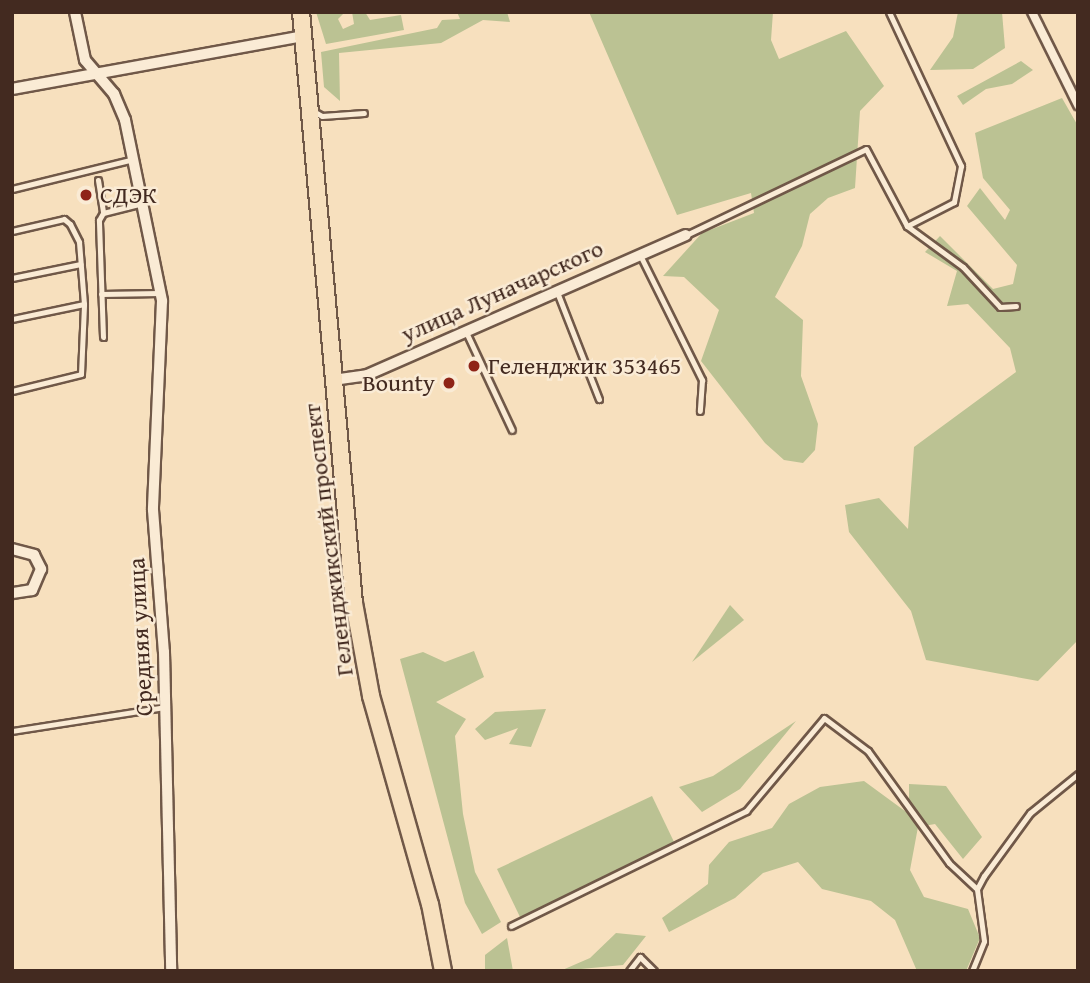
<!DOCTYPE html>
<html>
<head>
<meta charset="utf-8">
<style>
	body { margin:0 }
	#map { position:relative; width:1090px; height:983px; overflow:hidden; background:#f7e0be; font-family:"Gentium Book Plus",serif }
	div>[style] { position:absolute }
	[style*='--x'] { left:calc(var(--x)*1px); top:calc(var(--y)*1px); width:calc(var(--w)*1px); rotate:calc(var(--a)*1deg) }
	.green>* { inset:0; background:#bbc293 }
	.roads { filter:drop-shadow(2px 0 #705848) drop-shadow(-2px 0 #705848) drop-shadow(0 2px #705848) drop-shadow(0 -2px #705848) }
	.service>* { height:5px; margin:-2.5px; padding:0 2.5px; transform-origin:2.5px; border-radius:2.5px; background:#faebd5 }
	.pedestrian>* { height:8px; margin:-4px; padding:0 4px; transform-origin:4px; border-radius:4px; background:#faebd5 }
	.minor>* { height:10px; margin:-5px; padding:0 5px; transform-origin:5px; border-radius:5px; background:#faebd5 }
	.primary>* { height:16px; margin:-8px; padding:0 8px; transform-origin:8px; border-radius:8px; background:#f7e0be }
	.dots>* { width:19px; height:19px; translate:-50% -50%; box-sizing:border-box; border:4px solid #faebd5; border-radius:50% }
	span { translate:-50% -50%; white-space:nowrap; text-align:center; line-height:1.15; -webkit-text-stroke:5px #faebd5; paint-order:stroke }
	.poi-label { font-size:24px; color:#432a20 }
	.left { translate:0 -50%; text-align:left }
	.right { translate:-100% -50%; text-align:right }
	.street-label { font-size:24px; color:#432a20 }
	.frame { position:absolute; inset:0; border:14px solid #432a20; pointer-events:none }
</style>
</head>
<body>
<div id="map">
	<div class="green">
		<i style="clip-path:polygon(316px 12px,345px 12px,338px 19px,343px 29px,354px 24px,352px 12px,365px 12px,370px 20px,401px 15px,404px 30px,326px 44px)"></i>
		<i style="clip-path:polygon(457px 12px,507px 12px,510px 22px,483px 20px,441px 43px,339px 53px,340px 101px,324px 87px,321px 52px,437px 28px,442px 20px,460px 19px)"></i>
		<i style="clip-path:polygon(589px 12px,773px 12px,771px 40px,779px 59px,846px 31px,884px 86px,860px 111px,855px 188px,828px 198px,810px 214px,802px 246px,775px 297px,803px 320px,801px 376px,818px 424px,815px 450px,803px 463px,784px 460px,765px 443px,701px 361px,719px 310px,684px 277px,663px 276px,702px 233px,754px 213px,751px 193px,677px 215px)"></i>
		<i style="clip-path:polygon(958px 12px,1002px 12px,1005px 48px,973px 69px,930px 70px,953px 37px)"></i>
		<i style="clip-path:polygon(1021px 61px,1033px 70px,1012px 84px,986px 89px,963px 105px,957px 96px)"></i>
		<i style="clip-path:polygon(1062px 98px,1078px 126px,1078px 640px,1038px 681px,926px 660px,911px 611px,849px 532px,845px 505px,879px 498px,908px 529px,914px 447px,1016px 372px,1010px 348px,968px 304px,947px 306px,957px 271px,925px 252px,940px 236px,993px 289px,1013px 284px,1017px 265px,967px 206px,980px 188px,1005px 220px,1010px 210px,983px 178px,975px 133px)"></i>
		<i style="clip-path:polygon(730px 605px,744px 620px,692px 662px)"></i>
		<i style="clip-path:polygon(474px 651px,484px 677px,436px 702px,466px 719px,455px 736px,463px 814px,475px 872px,501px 922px,482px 934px,465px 903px,400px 659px,423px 652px,445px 662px)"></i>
		<i style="clip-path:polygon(546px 709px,531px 747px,509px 744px,518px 728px,485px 740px,475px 729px,495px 712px)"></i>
		<i style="clip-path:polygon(796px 721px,740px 789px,702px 812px,679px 787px,713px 776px)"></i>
		<i style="clip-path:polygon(864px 781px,909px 814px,909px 784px,946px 786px,982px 837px,963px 859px,935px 824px,918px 827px,910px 870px,924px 897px,968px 909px,980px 938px,966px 971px,917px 971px,895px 920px,871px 901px,822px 889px,798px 862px,763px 873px,735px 898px,669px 932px,662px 918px,708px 884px,709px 865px,729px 842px,772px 828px,789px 804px,820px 787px)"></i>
		<i style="clip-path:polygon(652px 796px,675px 844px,520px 917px,497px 869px)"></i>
		<i style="clip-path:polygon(616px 933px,646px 936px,623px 965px,560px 971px,590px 958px)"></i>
		<i style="clip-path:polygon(507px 938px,513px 971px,485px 971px,485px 955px)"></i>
	</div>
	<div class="roads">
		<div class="service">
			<i style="--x:889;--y:12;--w:170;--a:64.9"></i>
			<i style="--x:961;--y:166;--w:37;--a:101"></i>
			<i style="--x:954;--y:202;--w:53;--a:152.9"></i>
			<i style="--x:313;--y:111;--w:10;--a:29"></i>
			<i style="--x:322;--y:116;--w:42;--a:-4.1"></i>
			<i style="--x:98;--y:180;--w:33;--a:81"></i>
			<i style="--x:12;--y:189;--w:126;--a:-13.8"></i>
			<i style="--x:12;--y:231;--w:53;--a:-13"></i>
			<i style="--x:64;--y:219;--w:8;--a:40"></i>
			<i style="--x:70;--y:224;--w:20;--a:63"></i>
			<i style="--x:79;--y:242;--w:62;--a:85.4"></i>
			<i style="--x:84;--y:304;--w:74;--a:168.2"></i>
			<i style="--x:686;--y:235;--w:199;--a:-25.5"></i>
			<i style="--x:866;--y:149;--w:87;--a:62"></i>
			<i style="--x:907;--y:226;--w:69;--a:36.2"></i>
			<i style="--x:963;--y:267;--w:54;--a:47.2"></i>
			<i style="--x:1000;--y:307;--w:16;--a:-4"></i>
			<i style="--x:640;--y:255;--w:140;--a:63.6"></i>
			<i style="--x:702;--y:380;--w:31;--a:94"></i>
			<i style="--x:12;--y:278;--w:70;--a:-11.5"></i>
			<i style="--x:557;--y:292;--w:115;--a:68.6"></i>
			<i style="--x:101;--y:294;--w:59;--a:-1"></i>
			<i style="--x:466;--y:332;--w:108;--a:64.9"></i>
			<i style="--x:103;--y:337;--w:117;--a:-92"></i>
			<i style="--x:99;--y:220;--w:8;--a:-60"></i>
			<i style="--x:103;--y:213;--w:41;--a:-14"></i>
			<i style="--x:12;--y:391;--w:71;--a:-13.8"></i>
			<i style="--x:81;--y:374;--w:70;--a:-87.5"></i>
			<i style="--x:12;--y:731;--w:155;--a:-8.9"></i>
			<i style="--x:511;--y:926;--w:262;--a:-26.1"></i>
			<i style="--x:746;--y:811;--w:121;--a:-50"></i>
			<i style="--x:824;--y:718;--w:55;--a:36.9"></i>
			<i style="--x:868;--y:751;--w:138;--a:54.1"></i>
			<i style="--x:949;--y:863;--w:38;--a:43"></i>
			<i style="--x:629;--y:971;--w:18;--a:-52"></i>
			<i style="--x:640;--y:957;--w:20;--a:45"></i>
			<i style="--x:972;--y:971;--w:32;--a:-68"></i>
			<i style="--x:984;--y:941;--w:52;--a:-97.7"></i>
			<i style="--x:977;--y:889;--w:15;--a:-62"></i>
			<i style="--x:984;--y:876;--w:78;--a:-53.9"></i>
			<i style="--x:1030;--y:813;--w:62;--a:-39.1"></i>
		</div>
		<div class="pedestrian">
			<i style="--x:1032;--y:12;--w:104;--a:63.7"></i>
		</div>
		<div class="minor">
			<i style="--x:75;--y:12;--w:49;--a:78.2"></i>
			<i style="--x:85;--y:60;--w:45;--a:49.5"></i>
			<i style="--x:114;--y:94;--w:28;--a:67"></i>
			<i style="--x:125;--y:120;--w:185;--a:78.4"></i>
			<i style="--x:162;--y:301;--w:209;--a:92.5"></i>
			<i style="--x:153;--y:510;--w:142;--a:85.6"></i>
			<i style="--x:164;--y:652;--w:319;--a:88.7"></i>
			<i style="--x:12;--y:89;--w:297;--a:-10.3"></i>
			<i style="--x:333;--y:380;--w:34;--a:-8"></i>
			<i style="--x:367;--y:375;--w:348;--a:-23.7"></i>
			<i style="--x:12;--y:549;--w:23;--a:15"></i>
			<i style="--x:34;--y:555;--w:16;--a:63"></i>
			<i style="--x:41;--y:569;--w:23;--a:113"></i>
			<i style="--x:32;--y:590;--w:20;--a:171"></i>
		</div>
		<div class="primary">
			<i style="--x:301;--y:12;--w:593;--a:84.88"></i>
			<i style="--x:354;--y:603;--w:95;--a:79.6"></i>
			<i style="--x:371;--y:696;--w:216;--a:74.2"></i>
			<i style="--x:430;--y:904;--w:68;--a:79"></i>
		</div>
	</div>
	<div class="dots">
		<i style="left:86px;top:195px;background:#8f2418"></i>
		<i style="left:474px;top:366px;background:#8f2418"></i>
		<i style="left:449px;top:383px;background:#8f2418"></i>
	</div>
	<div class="poi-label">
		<span class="left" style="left:100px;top:195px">СДЭК</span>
		<span class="left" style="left:488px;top:366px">Геленджик 353465</span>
		<span class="right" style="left:435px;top:383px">Bounty</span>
	</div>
	<div class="street-label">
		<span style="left:502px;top:291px;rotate:-24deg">улица Луначарского</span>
		<span style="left:328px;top:540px;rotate:-97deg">Геленджикский проспект</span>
		<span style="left:140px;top:637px;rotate:-93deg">Средняя улица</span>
	</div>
	<div class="frame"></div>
</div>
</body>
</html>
